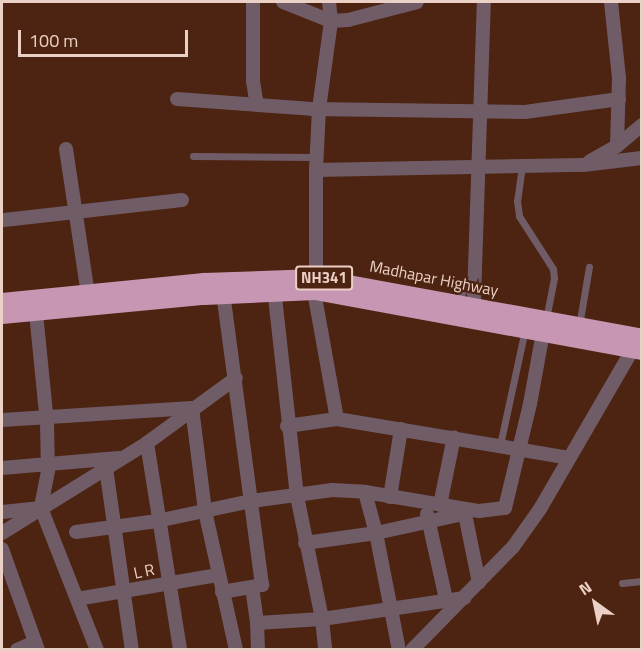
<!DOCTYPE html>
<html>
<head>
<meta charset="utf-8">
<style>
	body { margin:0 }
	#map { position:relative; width:643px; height:651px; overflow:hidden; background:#4d2312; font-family:"Titillium Web",sans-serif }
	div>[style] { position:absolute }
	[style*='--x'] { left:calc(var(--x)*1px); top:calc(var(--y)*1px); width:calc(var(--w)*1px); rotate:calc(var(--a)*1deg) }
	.lane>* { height:7px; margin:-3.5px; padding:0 3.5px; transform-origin:3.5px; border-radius:3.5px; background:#705c67 }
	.street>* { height:14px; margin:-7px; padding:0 7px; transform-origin:7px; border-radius:7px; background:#705c67 }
	.highway>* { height:18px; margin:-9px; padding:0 9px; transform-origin:9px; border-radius:9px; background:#c696b2 }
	span { translate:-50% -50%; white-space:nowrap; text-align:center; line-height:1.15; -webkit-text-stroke:4.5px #4d2312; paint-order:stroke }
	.shield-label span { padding:2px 4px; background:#4d2312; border:2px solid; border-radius:4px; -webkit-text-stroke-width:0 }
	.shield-label { font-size:15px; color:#ebd0c5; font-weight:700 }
	.street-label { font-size:16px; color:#ebd0c5 }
	.frame { position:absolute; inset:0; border:3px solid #ebd0c5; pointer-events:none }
	.north { position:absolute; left:565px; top:573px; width:60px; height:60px; -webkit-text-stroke:4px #4d2312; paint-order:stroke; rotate:327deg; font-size:16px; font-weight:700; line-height:24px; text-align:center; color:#ebd0c5 }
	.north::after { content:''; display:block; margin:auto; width:21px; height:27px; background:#ebd0c5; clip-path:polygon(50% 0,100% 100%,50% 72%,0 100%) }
	.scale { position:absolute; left:18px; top:30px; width:170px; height:27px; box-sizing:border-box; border:3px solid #ebd0c5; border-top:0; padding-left:8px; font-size:18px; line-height:21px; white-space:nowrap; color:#ebd0c5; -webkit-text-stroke:4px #4d2312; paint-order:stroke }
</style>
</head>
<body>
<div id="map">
	<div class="lane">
		<i style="--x:193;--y:156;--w:123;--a:0.5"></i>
		<i style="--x:522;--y:166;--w:35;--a:98"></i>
		<i style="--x:517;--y:201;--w:15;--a:82"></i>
		<i style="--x:519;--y:216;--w:63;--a:57.3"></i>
		<i style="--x:553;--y:269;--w:9;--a:84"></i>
		<i style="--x:554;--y:278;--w:36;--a:101"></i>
		<i style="--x:460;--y:297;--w:23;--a:-61"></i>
		<i style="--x:580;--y:320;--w:54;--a:-80.4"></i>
		<i style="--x:500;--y:445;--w:114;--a:-77.8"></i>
		<i style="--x:622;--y:583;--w:20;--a:-6"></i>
	</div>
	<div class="street">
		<i style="--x:253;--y:2;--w:79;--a:90"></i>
		<i style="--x:253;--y:81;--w:24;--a:81"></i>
		<i style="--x:283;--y:2;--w:52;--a:21.6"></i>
		<i style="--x:331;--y:21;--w:17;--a:-3"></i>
		<i style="--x:348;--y:20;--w:71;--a:-14.6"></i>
		<i style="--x:611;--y:2;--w:76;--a:84"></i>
		<i style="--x:619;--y:78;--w:68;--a:91.7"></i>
		<i style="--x:177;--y:99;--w:135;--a:4.2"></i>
		<i style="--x:312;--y:109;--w:213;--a:0.8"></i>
		<i style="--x:525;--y:112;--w:95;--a:-7.9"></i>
		<i style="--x:66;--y:149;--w:141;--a:81.4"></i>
		<i style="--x:590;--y:161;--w:31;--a:-29"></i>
		<i style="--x:617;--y:146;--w:33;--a:-40"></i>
		<i style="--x:316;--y:170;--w:267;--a:-1.1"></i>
		<i style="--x:583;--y:165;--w:59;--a:-6.8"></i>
		<i style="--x:4;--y:220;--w:179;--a:-6.4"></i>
		<i style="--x:316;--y:272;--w:102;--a:-90"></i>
		<i style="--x:316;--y:170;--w:61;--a:-87.2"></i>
		<i style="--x:319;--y:109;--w:89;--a:-82.2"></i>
		<i style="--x:331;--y:21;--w:19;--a:-96"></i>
		<i style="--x:275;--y:297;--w:200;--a:83.7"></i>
		<i style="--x:297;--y:496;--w:126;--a:78.5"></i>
		<i style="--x:322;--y:619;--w:31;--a:84"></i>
		<i style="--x:315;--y:297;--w:124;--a:79.8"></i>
		<i style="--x:474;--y:299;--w:297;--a:-88.1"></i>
		<i style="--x:35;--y:303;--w:121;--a:84.3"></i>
		<i style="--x:47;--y:423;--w:48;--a:88.8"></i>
		<i style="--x:48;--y:471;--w:38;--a:101"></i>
		<i style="--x:41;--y:508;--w:153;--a:68.5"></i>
		<i style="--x:2;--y:420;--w:190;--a:-3.6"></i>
		<i style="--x:192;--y:408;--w:104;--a:82.8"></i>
		<i style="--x:205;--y:511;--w:142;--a:77.4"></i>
		<i style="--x:287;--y:426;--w:50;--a:-8"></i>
		<i style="--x:337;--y:419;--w:235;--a:9.5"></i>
		<i style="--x:147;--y:443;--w:210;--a:80.9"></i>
		<i style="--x:2;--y:468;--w:117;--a:-4.9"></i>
		<i style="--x:106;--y:468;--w:184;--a:81.9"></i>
		<i style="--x:365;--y:492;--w:42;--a:75"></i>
		<i style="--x:376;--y:533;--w:119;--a:78.9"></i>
		<i style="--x:390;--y:497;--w:69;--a:-80.8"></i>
		<i style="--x:440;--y:505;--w:69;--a:-78.4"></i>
		<i style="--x:2;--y:512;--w:37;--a:-6"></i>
		<i style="--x:427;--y:514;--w:87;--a:77.4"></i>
		<i style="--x:465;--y:514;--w:70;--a:78.5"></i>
		<i style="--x:76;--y:532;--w:82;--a:-7.7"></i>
		<i style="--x:157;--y:521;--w:96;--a:-12"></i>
		<i style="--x:251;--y:501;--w:82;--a:-7.7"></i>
		<i style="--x:332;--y:490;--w:33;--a:3"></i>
		<i style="--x:365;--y:492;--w:116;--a:9.5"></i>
		<i style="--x:479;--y:511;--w:26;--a:-7"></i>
		<i style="--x:505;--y:508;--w:107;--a:-76.5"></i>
		<i style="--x:530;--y:404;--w:67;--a:-79.7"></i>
		<i style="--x:2;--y:533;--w:171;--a:-31.8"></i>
		<i style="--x:147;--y:443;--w:110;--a:-36.1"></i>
		<i style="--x:305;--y:543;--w:72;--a:-8"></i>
		<i style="--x:376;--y:533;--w:94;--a:-12.3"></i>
		<i style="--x:2;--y:549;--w:107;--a:70.4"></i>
		<i style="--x:252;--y:587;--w:36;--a:82"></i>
		<i style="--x:222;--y:592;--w:41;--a:-9.9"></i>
		<i style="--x:262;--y:585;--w:288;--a:-97.6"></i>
		<i style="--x:77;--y:599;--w:142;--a:-9.7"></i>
		<i style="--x:17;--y:650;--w:20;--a:-24"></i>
		<i style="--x:258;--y:650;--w:27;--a:-92"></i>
		<i style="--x:257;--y:623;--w:65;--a:-3.5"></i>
		<i style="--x:322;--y:619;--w:144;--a:-8.4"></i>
		<i style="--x:412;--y:650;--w:144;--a:-45.6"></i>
		<i style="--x:513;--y:547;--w:47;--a:-54.6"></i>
		<i style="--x:540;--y:509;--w:179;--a:-59.9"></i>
	</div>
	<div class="highway">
		<i style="--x:2;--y:302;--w:203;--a:-5.7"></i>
		<i style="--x:204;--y:282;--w:112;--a:-2"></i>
		<i style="--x:316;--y:278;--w:331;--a:10.4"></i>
		<i style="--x:2;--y:315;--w:203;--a:-5.4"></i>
		<i style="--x:204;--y:296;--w:111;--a:-2.6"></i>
		<i style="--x:315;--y:291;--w:332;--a:10.4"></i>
	</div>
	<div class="shield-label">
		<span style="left:324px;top:278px">NH341</span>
	</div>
	<div class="street-label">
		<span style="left:434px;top:278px;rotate:11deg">Madhapar Highway</span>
		<span style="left:144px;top:571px;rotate:-12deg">L R</span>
	</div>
	<div class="frame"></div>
	<div class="north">N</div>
	<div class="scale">100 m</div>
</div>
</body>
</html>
